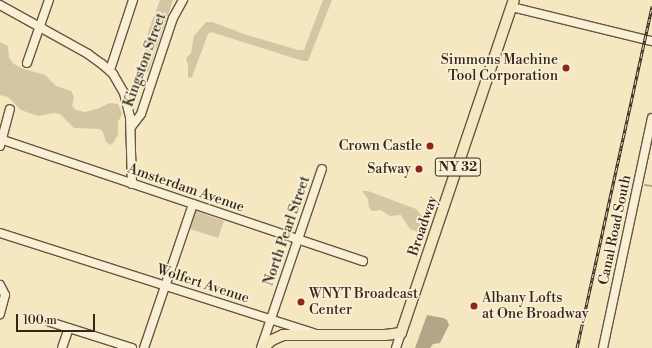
<!DOCTYPE html>
<html>
<head>
<meta charset="utf-8">
<style>
	body { margin:0 }
	#map { position:relative; width:652px; height:348px; overflow:hidden; background:#f5e7bf; font-family:"Libre Bodoni",serif }
	div>[style] { position:absolute }
	[style*='--x'] { left:calc(var(--x)*1px); top:calc(var(--y)*1px); width:calc(var(--w)*1px); rotate:calc(var(--a)*1deg) }
	.green>* { inset:0; background:#d4c6a3 }
	.water>* { inset:0; background:#b3a688 }
	.stream>* { height:1.5px; margin:-0.75px; padding:0 0.75px; transform-origin:0.75px; border-radius:0.75px; background:#b3a688 }
	.roads { filter:drop-shadow(1px 0 #645745) drop-shadow(-1px 0 #645745) drop-shadow(0 1px #645745) drop-shadow(0 -1px #645745) }
	.minor>* { height:8px; margin:-4px; padding:0 4px; transform-origin:4px; border-radius:4px; background:#f8efd5 }
	.major>* { height:10px; margin:-5px; padding:0 5px; transform-origin:5px; border-radius:5px; background:#f5e7bf }
	.rail>* { height:3px; margin-top:-1.5px; transform-origin:0; background:repeating-linear-gradient(90deg,#f8efd5 0 4.5px,#33271c 0 9px); box-sizing:border-box; border-block:1px solid #33271c }
	.dots>* { width:11px; height:11px; translate:-50% -50%; box-sizing:border-box; border:2px solid #f8efd5; border-radius:50% }
	span { translate:-50% -50%; white-space:nowrap; text-align:center; line-height:1.15; -webkit-text-stroke:3.5px #f8efd5; paint-order:stroke }
	.shield-label span { padding:1px 3px; background:#f8efd5; border:1px solid; border-radius:3px; -webkit-text-stroke-width:0 }
	.shield-label { font-size:13px; color:#33271c; font-weight:700 }
	.street-label { font-size:14px; color:#33271c }
	.poi-label { font-size:14px; color:#33271c }
	.right { translate:-100% -50%; text-align:right }
	.left { translate:0 -50%; text-align:left }
	.scale { position:absolute; left:16px; top:314px; width:79px; height:18px; box-sizing:border-box; border:2px solid #33271c; border-top:0; padding-left:5px; font-size:12px; line-height:14px; white-space:nowrap; color:#33271c; -webkit-text-stroke:3px #f8efd5; paint-order:stroke }
</style>
</head>
<body>
<div id="map">
	<div class="green">
		<i style="clip-path:polygon(160px 0,173px 0,148px 72px,145px 71px,141px 61px,146px 50px,148px 32px)"></i>
		<i style="clip-path:polygon(323px 0,332px 0,308px 61px,303px 61px,211px 32px,208px 34px,192px 77px,188px 78px,188px 65px,186px 58px,191px 53px,194px 36px,206px 22px,212px 22px,247px 35px,298px 50px,304px 50px)"></i>
		<i style="clip-path:polygon(0 42px,8px 46px,9px 58px,14px 64px,21px 68px,45px 75px,56px 86px,71px 91px,74px 97px,72px 106px,76px 110px,85px 112px,97px 109px,110px 103px,118px 104px,122px 114px,118px 122px,118px 134px,114px 142px,110px 145px,106px 142px,103px 132px,100px 129px,74px 128px,60px 114px,54px 113px,38px 116px,21px 110px,8px 97px,0 95px)"></i>
		<i style="clip-path:polygon(362px 191px,368px 191px,416px 209px,425px 220px,424px 232px,418px 232px,410px 229px,401px 215px,390px 216px,381px 210px,372px 211px,369px 208px,368px 199px)"></i>
		<i style="clip-path:polygon(196px 211px,224px 221px,218px 238px,190px 229px)"></i>
	</div>
	<div class="water">
		<i style="clip-path:polygon(427px 315px,443px 318px,447px 320px,449px 325px,440px 343px,433px 344px,430px 348px,415px 348px)"></i>
	</div>
	<div class="stream">
		<i style="--x:624;--y:181;--w:6;--a:0"></i>
		<i style="--x:645;--y:185;--w:7;--a:8"></i>
	</div>
	<div class="roads">
		<div class="minor">
			<i style="--x:0;--y:5;--w:101;--a:29.1"></i>
			<i style="--x:88;--y:54;--w:17;--a:36"></i>
			<i style="--x:102;--y:64;--w:15;--a:42"></i>
			<i style="--x:113;--y:74;--w:22;--a:60"></i>
			<i style="--x:124;--y:93;--w:25;--a:76"></i>
			<i style="--x:130;--y:117;--w:67;--a:88.3"></i>
			<i style="--x:512;--y:7;--w:144;--a:13.7"></i>
			<i style="--x:27;--y:63;--w:67;--a:-70.8"></i>
			<i style="--x:110;--y:70;--w:74;--a:-71.8"></i>
			<i style="--x:131;--y:127;--w:16;--a:-52"></i>
			<i style="--x:141;--y:114;--w:101;--a:-71.6"></i>
			<i style="--x:173;--y:18;--w:21;--a:-61"></i>
			<i style="--x:0;--y:139;--w:383;--a:18.6"></i>
			<i style="--x:0;--y:146;--w:38;--a:-75"></i>
			<i style="--x:0;--y:233;--w:329;--a:17.7"></i>
			<i style="--x:0;--y:285;--w:11;--a:63"></i>
			<i style="--x:5;--y:295;--w:20;--a:105"></i>
			<i style="--x:50;--y:322;--w:86;--a:17.6"></i>
			<i style="--x:62;--y:348;--w:21;--a:-71"></i>
			<i style="--x:144;--y:348;--w:152;--a:-71.2"></i>
			<i style="--x:261;--y:348;--w:189;--a:-71.2"></i>
			<i style="--x:396;--y:348;--w:16;--a:-72"></i>
			<i style="--x:603;--y:348;--w:235;--a:-78"></i>
		</div>
		<div class="major">
			<i style="--x:263;--y:348;--w:12;--a:-42"></i>
			<i style="--x:272;--y:340;--w:12;--a:-24"></i>
			<i style="--x:283;--y:335;--w:102;--a:0"></i>
			<i style="--x:385;--y:335;--w:16;--a:-7"></i>
			<i style="--x:401;--y:333;--w:352;--a:-71.3"></i>
		</div>
	</div>
	<div class="rail">
		<i style="--x:577;--y:348;--w:350;--a:-77.6"></i>
	</div>
	<div class="dots">
		<i style="left:566px;top:68px;background:#8f2418"></i>
		<i style="left:430px;top:146px;background:#8f2418"></i>
		<i style="left:419px;top:169px;background:#8f2418"></i>
		<i style="left:301px;top:302px;background:#8f2418"></i>
		<i style="left:474px;top:306px;background:#8f2418"></i>
	</div>
	<div class="shield-label">
		<span style="left:458px;top:167px">NY 32</span>
	</div>
	<div class="street-label">
		<span style="left:145px;top:60px;rotate:-70deg">Kingston Street</span>
		<span style="left:186px;top:188px;rotate:19deg">Amsterdam Avenue</span>
		<span style="left:423px;top:226px;rotate:-71deg">Broadway</span>
		<span style="left:615px;top:230px;rotate:-78deg">Canal Road South</span>
		<span style="left:287px;top:231px;rotate:-71deg">North Pearl Street</span>
		<span style="left:203px;top:284px;rotate:18deg">Wolfert Avenue</span>
	</div>
	<div class="poi-label">
		<span class="right" style="left:558px;top:68px">Simmons Machine<br>Tool Corporation</span>
		<span class="right" style="left:422px;top:146px">Crown Castle</span>
		<span class="right" style="left:411px;top:169px">Safway</span>
		<span class="left" style="left:309px;top:302px">WNYT Broadcast<br>Center</span>
		<span class="left" style="left:482px;top:306px">Albany Lofts<br>at One Broadway</span>
	</div>
	<div class="scale">100 m</div>
</div>
</body>
</html>
